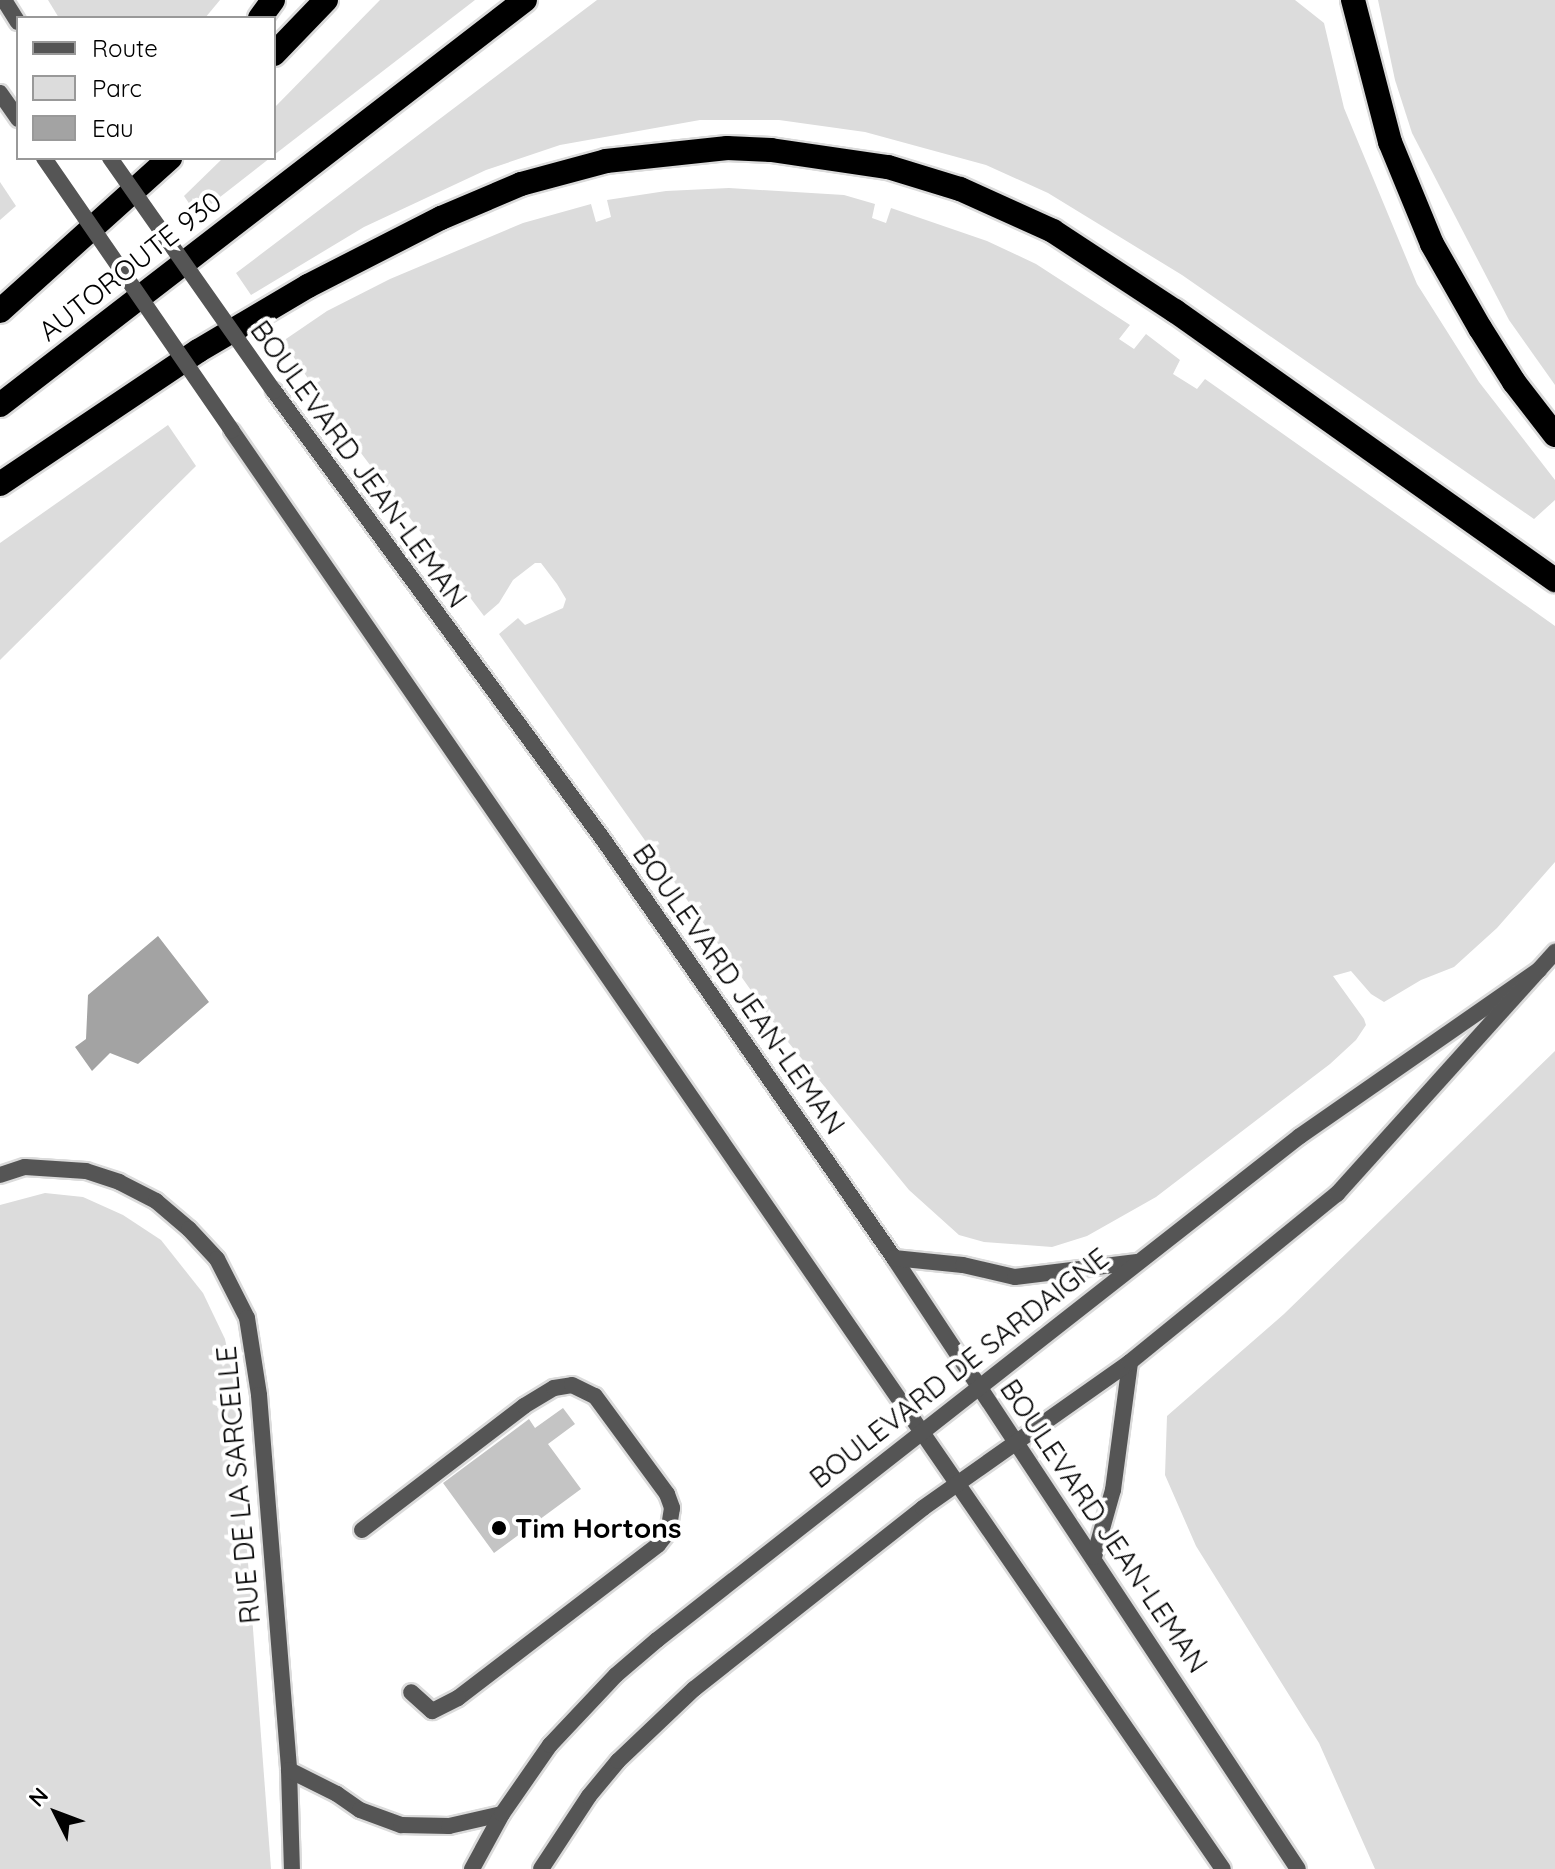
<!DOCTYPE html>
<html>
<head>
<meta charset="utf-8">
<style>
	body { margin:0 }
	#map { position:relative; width:1555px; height:1869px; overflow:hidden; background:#fff; font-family:Quicksand,sans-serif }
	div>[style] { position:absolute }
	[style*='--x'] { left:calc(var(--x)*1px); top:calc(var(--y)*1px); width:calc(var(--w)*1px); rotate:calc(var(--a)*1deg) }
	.green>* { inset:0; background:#dcdcdc }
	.water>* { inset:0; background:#a3a3a3 }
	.building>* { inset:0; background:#c4c4c4 }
	.roads { filter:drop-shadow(2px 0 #dbdbdb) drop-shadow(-2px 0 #dbdbdb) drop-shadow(0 2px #dbdbdb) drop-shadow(0 -2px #dbdbdb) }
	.service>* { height:16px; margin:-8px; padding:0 8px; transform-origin:8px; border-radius:8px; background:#555 }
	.minor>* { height:16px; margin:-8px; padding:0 8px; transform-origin:8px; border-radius:8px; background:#555 }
	.tertiary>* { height:16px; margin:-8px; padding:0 8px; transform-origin:8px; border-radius:8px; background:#555 }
	.motorway>* { height:24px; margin:-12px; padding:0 12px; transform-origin:12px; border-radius:12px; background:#000 }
	.tertiary-bridge>* { height:16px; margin:-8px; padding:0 8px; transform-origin:8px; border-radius:8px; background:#555 }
	.dots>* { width:22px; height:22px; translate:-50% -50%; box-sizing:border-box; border:4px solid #fff; border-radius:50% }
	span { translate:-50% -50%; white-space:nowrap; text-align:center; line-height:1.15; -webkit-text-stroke:8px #fff; paint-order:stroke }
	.street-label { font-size:28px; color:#000 }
	.poi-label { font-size:28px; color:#000; font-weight:700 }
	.left { translate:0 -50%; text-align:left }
	.legend { position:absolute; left:16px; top:16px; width:260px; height:144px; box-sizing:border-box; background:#fff; border:2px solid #999; margin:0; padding:10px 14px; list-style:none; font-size:24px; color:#000 }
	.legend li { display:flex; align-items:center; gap:16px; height:40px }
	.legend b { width:40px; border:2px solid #999 }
	.north { position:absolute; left:16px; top:1773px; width:80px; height:80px; -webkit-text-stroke:6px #fff; paint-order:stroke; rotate:312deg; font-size:22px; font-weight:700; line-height:32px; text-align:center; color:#000 }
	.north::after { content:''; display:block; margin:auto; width:28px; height:36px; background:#000; clip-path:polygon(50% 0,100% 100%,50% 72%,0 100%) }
</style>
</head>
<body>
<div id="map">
	<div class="green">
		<i style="clip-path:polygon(48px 0,220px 0,205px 18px,59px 18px)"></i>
		<i style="clip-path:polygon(380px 0,475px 0,274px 155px,274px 108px)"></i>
		<i style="clip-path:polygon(597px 0,1295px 0,1324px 23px,1344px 108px,1417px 284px,1479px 382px,1555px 480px,1555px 500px,1534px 519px,1182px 275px,1048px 193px,986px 165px,865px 132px,779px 120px,700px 120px,560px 145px,486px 170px,364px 227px,251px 295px,236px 273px)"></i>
		<i style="clip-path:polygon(1378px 0,1555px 0,1555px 385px,1509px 320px,1412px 133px,1395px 80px)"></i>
		<i style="clip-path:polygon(223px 158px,270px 158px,197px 215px,184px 196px)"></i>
		<i style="clip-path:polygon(0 182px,16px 206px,0 220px)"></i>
		<i style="clip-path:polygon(729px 188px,844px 195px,875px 204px,872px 218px,886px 223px,891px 208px,987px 241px,1036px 264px,1130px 325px,1119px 339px,1134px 349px,1146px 334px,1180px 360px,1173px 374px,1197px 389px,1205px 379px,1555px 626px,1555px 862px,1497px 928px,1454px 967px,1421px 980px,1384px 1002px,1371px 994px,1351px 971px,1333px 976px,1364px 1019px,1366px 1025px,1356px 1040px,1330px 1064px,1156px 1197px,1087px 1236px,1052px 1247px,984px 1242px,959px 1235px,909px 1190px,784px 1037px,499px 634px,518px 618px,525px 625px,563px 608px,566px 599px,557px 584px,541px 563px,535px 563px,513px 580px,499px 603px,484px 616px,333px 416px,283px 341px,327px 311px,390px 279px,523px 223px,591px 204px,596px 222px,611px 217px,607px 200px,666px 191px)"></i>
		<i style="clip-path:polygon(168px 425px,196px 466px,0 660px,0 543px)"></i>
		<i style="clip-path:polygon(1555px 1051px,1555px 1869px,1375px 1869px,1319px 1743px,1196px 1546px,1165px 1475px,1167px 1416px,1284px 1314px)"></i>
		<i style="clip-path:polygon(45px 1193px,83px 1197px,123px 1215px,161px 1240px,203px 1293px,225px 1339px,235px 1389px,271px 1869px,0 1869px,0 1205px)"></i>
	</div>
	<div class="water">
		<i style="clip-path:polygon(158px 936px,209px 1002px,138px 1064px,110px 1053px,92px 1071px,75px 1047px,86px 1039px,88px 995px)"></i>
	</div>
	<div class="building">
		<i style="clip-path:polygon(563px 1408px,575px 1424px,548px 1444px,581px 1489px,494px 1553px,443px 1483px,529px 1419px,535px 1428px)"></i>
	</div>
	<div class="roads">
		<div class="service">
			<i style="--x:362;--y:1530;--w:204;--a:-37.4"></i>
			<i style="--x:524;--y:1406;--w:35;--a:-31"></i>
			<i style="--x:554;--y:1388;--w:18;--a:-9"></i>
			<i style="--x:572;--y:1385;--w:25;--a:26"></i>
			<i style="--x:595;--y:1396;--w:122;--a:53.7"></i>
			<i style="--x:667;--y:1494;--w:15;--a:70"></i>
			<i style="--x:672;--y:1508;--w:24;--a:99"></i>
			<i style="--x:668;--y:1532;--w:16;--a:128"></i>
			<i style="--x:658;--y:1545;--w:252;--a:142.6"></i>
			<i style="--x:458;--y:1698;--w:29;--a:153"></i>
			<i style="--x:432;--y:1711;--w:28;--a:-138"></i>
		</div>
		<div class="minor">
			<i style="--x:0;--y:1175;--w:26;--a:-18"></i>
			<i style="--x:25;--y:1167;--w:61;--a:3.8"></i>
			<i style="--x:86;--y:1171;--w:35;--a:18"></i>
			<i style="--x:119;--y:1182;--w:42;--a:27.2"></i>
			<i style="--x:156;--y:1201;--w:43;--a:40.3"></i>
			<i style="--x:189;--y:1229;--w:41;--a:47"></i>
			<i style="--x:217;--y:1259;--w:66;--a:63"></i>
			<i style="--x:247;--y:1318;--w:78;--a:81.1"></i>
			<i style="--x:259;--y:1395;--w:376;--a:85.4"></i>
			<i style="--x:289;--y:1770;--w:99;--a:88.3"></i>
			<i style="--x:289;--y:1770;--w:54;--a:26.6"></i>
			<i style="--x:337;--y:1794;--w:28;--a:35"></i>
			<i style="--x:360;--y:1810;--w:44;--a:20.1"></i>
			<i style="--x:401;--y:1825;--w:48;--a:1.2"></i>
			<i style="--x:449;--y:1826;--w:54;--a:-12.8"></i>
		</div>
		<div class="tertiary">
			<i style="--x:4;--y:0;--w:26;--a:58"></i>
			<i style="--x:0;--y:93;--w:32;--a:55"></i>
			<i style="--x:274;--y:391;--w:559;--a:53.72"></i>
			<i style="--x:605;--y:842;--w:507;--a:55.21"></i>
			<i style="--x:894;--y:1258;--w:732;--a:56.53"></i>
			<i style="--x:232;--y:431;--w:1746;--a:55.43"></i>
			<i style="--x:894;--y:1258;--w:69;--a:5.8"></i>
			<i style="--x:963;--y:1265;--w:53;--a:13"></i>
			<i style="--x:1015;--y:1277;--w:123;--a:-7"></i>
			<i style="--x:1094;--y:1557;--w:70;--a:-74.2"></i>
			<i style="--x:1113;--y:1490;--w:129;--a:-82.4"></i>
			<i style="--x:472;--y:1869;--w:63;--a:-61.4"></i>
			<i style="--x:502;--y:1814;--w:84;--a:-55.2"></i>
			<i style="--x:550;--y:1745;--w:96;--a:-46.7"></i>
			<i style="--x:616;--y:1675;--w:54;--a:-40.5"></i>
			<i style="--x:657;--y:1640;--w:817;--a:-38.09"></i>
			<i style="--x:1300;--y:1136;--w:291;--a:-34.8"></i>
			<i style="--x:541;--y:1869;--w:87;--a:-56.7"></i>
			<i style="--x:589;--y:1796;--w:45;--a:-50.4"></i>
			<i style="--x:618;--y:1761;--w:105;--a:-43.5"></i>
			<i style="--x:694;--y:1689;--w:292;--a:-38.3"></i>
			<i style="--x:923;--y:1508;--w:253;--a:-35.2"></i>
			<i style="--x:1130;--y:1362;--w:267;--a:-39.1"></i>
			<i style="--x:1337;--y:1194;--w:326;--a:-48"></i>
		</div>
		<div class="motorway">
			<i style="--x:1353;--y:0;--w:147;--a:75.4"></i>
			<i style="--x:1390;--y:142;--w:110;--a:67.6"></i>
			<i style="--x:1432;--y:244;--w:97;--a:60.3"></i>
			<i style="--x:1480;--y:328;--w:64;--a:57.8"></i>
			<i style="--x:1514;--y:382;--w:67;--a:52.3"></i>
			<i style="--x:260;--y:18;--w:22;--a:-54"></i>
			<i style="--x:274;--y:54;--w:75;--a:-46.1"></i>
			<i style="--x:0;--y:311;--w:229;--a:-42"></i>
			<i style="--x:0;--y:405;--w:663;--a:-37.65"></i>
			<i style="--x:0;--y:484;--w:239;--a:-33.9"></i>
			<i style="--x:198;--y:351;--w:128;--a:-30.6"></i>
			<i style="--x:308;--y:286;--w:149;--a:-27.1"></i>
			<i style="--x:441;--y:218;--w:87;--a:-23"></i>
			<i style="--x:521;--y:184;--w:88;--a:-15.1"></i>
			<i style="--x:606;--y:161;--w:122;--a:-6.1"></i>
			<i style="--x:727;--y:148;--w:44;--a:2.6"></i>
			<i style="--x:771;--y:150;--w:118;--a:8.3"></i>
			<i style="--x:888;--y:167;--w:75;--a:17"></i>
			<i style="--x:960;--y:189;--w:102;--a:24.3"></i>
			<i style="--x:1053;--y:231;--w:146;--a:33.3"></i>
			<i style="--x:1175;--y:311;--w:466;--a:35.3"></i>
		</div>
	</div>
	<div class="tertiary-bridge">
		<i style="--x:44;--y:158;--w:331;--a:55.4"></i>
		<i style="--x:110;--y:158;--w:285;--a:54.9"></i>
	</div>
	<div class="dots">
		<i style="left:499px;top:1528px;background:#000"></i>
	</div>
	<div class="street-label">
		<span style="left:130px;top:266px;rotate:-38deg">AUTOROUTE 930</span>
		<span style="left:359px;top:464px;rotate:54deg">BOULEVARD JEAN-LEMAN</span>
		<span style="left:739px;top:989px;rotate:55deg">BOULEVARD JEAN-LEMAN</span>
		<span style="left:959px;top:1368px;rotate:-38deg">BOULEVARD DE SARDAIGNE</span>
		<span style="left:238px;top:1485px;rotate:-95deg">RUE DE LA SARCELLE</span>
		<span style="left:1104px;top:1526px;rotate:56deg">BOULEVARD JEAN-LEMAN</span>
	</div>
	<div class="poi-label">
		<span class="left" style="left:515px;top:1528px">Tim Hortons</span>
	</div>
	<ul class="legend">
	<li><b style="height:10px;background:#555"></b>Route</li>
	<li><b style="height:22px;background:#dcdcdc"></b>Parc</li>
	<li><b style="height:22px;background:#a3a3a3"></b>Eau</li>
	</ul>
	<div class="north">N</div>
</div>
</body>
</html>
